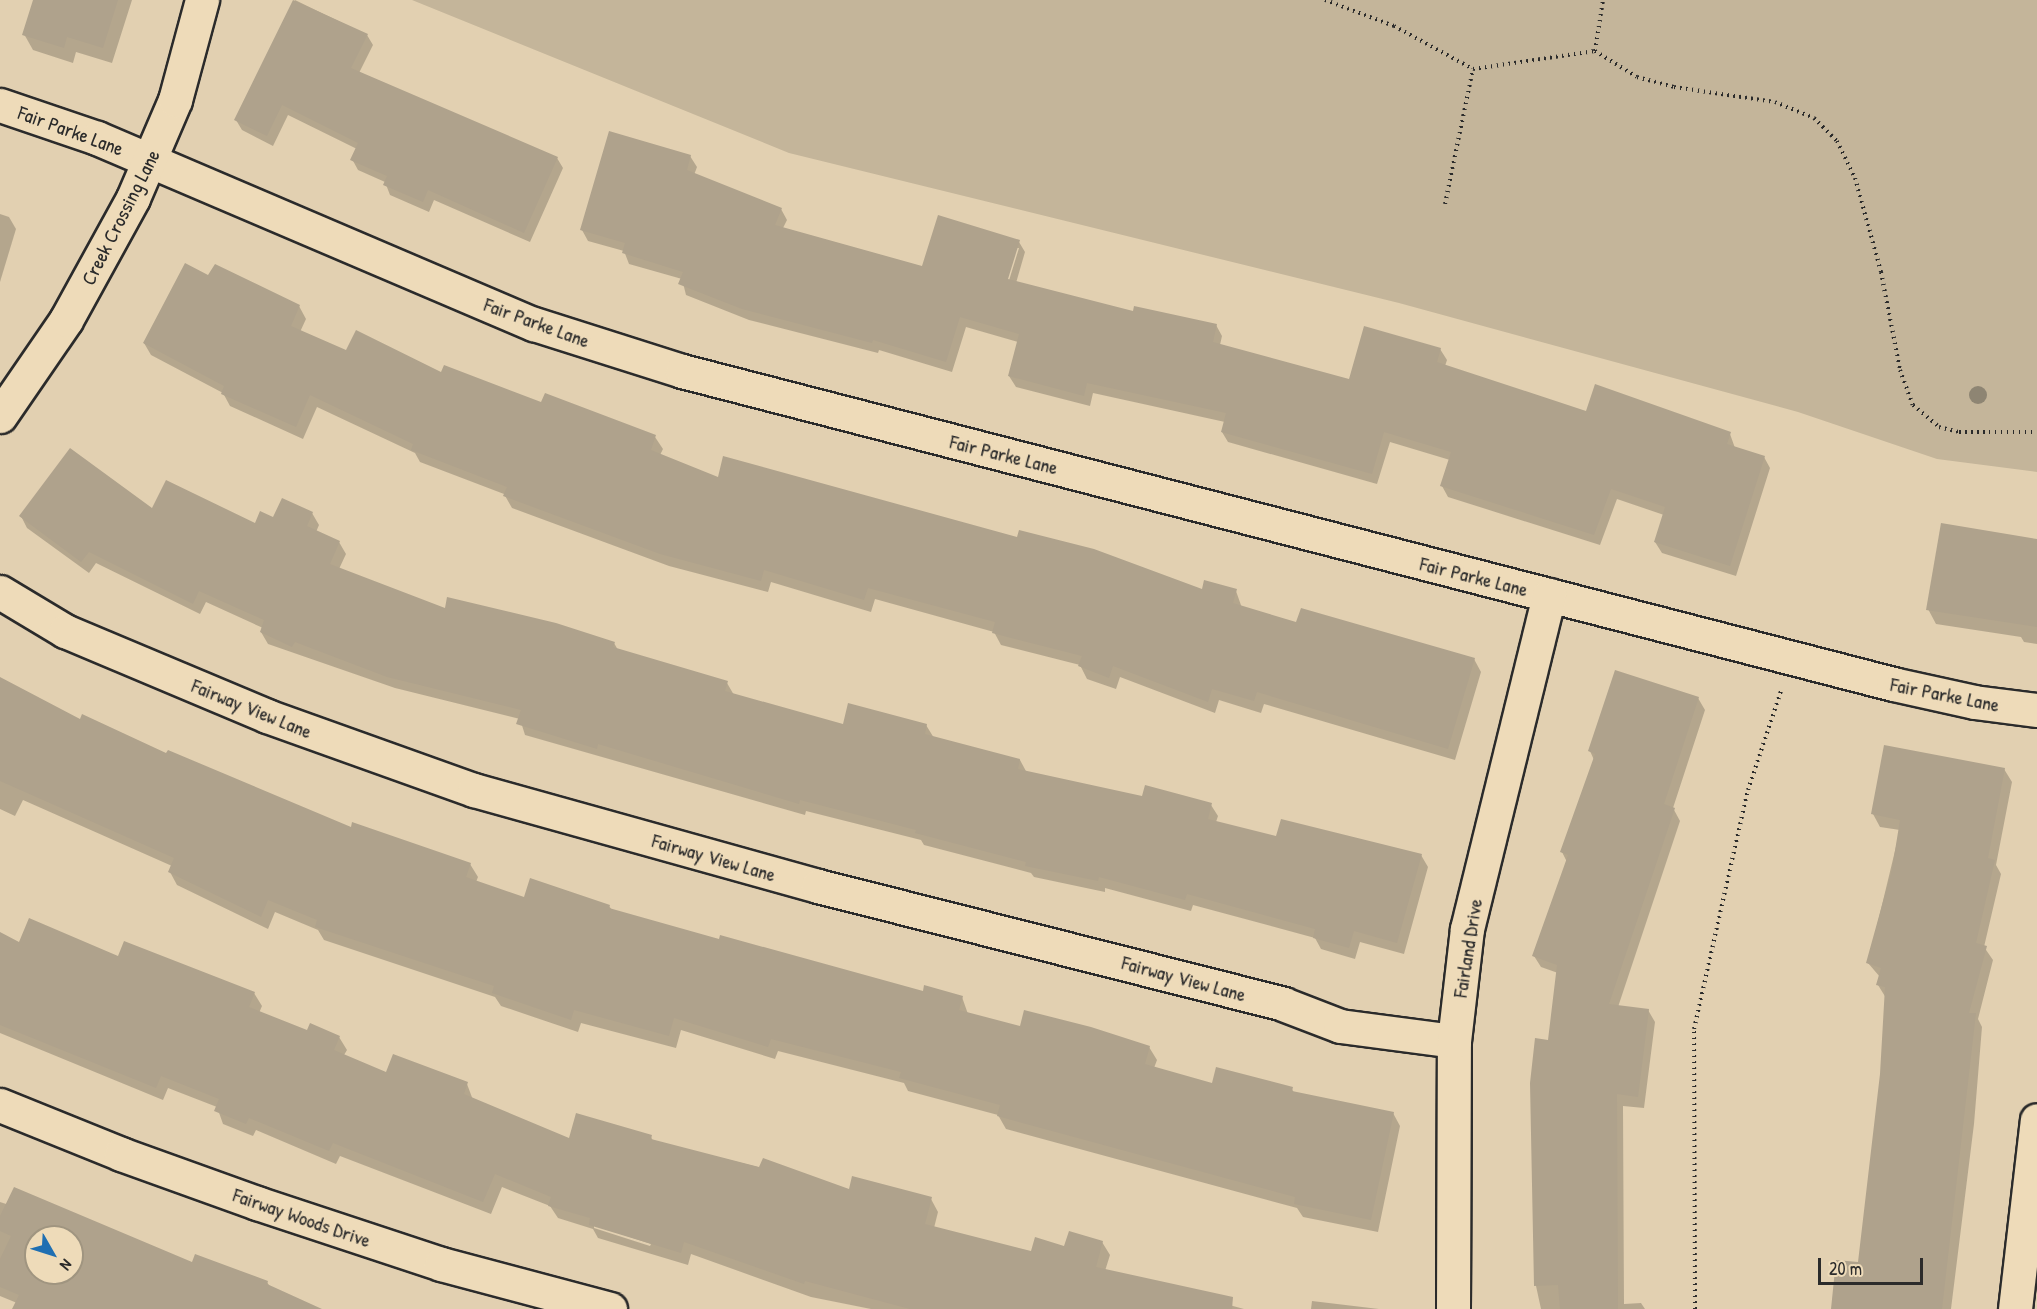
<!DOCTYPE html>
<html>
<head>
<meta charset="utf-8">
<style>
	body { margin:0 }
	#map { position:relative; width:2037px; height:1309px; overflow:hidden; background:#e2d0b1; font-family:"Patrick Hand",sans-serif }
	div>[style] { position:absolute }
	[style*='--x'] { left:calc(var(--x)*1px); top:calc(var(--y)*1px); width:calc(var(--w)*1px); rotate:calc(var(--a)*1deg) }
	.green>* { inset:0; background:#c4b59a }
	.shadow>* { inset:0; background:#0003 }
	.building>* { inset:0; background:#afa28c }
	.path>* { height:4px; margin-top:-2px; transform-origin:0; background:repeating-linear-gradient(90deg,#2b2b2b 0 1.5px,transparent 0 6px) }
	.roads { filter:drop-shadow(2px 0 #2b2b2b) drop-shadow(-2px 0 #2b2b2b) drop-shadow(0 2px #2b2b2b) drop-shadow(0 -2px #2b2b2b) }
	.minor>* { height:33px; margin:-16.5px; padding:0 16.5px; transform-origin:16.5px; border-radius:16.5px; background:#eedbb9 }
	.tertiary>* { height:33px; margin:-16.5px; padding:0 16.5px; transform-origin:16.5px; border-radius:16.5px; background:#eedbb9 }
	.trees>* { width:18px; height:18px; margin:-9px; border-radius:50%; background:#8e8573 }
	span { translate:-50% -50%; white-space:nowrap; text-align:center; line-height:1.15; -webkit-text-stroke:4.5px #eedbb9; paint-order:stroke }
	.street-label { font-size:20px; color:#2b2b2b }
	.north { position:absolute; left:24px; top:1225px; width:60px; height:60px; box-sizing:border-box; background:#eedbb9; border:2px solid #a09580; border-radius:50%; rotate:129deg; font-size:16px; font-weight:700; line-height:24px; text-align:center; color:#2b2b2b }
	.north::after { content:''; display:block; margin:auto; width:21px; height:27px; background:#1f6fb2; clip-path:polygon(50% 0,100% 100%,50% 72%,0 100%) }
	.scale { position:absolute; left:1818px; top:1258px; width:105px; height:27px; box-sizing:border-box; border:3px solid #2b2b2b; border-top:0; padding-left:8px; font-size:18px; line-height:21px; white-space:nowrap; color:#2b2b2b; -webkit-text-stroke:4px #eedbb9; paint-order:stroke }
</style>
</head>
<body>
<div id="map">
	<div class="green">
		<i style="clip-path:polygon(412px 0,2037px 0,2037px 472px,1937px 459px,1798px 412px,1399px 303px,789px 153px)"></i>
	</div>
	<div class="shadow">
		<i style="clip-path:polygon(35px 0,132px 0,112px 63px,76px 52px,73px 63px,33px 50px,24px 34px)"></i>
		<i style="clip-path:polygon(295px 0,367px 35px,373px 45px,359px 73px,557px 158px,563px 168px,530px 242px,434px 200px,429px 212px,390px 195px,385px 182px,358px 170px,352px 159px,357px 149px,288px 115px,273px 146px,242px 130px,236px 120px)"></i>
		<i style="clip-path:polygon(evenodd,690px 156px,697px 167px,694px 175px,781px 209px,787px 220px,783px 228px,923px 267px,1019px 242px,1025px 252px,1016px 283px,1134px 313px,1216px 325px,1222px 336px,1220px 345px,1350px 381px,1440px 349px,1447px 360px,1445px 366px,1587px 413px,1730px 434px,1735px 448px,1764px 457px,1770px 468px,1736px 576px,1662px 553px,1655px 542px,1664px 515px,1617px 499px,1600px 545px,1448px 497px,1442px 486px,1450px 460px,1390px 442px,1377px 484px,1228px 442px,1222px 432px,1225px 422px,1093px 393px,1090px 406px,1016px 387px,1009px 376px,1018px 342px,966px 327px,952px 372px,879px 350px,878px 353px,749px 320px,686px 295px,682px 279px,629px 264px,624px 251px,588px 241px,582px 230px,690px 156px,1016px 248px,1019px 248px,1007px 287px,1004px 286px,1016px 248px)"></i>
		<i style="clip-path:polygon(0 214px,9px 217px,16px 229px,0 282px)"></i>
		<i style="clip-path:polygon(209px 277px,299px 306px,306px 319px,300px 332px,347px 352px,442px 374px,655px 437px,663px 449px,660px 455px,719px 479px,1203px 591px,1236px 591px,1242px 608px,1297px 624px,1474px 659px,1481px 672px,1455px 760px,1264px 704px,1261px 713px,1219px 700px,1215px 713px,1120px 677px,1116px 689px,1087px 679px,1080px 665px,1001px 645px,994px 632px,875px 599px,871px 612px,771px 582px,768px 592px,669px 566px,512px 508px,504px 494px,420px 462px,415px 453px,317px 407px,303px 439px,230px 406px,223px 393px,151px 355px,144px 343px)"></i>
		<i style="clip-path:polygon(152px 511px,256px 525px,312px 513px,319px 525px,316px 532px,339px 542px,346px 554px,339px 569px,446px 610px,614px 643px,618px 650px,727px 683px,734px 695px,844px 726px,926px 725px,934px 738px,1020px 760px,1027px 773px,1143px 797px,1211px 805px,1218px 816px,1216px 822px,1277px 838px,1421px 855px,1428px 867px,1404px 954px,1360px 942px,1355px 959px,1321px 949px,1315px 938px,1193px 905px,1191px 911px,1105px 888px,1105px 892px,1034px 877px,1031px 873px,924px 845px,921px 840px,806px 811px,805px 815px,525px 735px,520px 719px,395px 688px,268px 644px,261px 632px,263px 628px,206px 602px,200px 614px,96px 563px,89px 573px,27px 528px,21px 516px)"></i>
		<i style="clip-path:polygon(2037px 540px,2037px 644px,2024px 642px,2021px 637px,1936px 624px,1928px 609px)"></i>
		<i style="clip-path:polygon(0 679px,80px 721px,351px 829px,470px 864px,478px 877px,476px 882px,525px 899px,609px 906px,612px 910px,720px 940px,924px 993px,962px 997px,968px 1014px,1021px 1028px,1149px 1047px,1157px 1060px,1154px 1068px,1213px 1085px,1292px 1089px,1294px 1093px,1393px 1113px,1400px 1126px,1378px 1232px,1303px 1217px,1297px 1208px,1006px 1129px,998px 1115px,908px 1091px,904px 1083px,778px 1051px,775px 1059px,681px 1030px,676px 1048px,581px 1023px,578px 1032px,501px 1006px,495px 997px,324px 940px,318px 930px,275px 912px,268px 929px,177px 885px,170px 872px,172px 866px,23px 800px,15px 816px,0 809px)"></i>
		<i style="clip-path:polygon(1698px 698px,1705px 710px,1673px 808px,1680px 821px,1618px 1007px,1648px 1010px,1655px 1022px,1644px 1108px,1623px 1106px,1624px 1304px,1641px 1303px,1645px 1309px,1541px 1309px,1536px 1286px,1549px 1041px,1558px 973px,1541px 967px,1534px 956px,1567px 862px,1562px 852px,1594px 760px,1590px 751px)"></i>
		<i style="clip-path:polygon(2004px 769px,2012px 782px,1996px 865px,2001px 874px,1984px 947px,1993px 960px,1978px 1019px,1982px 1027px,1974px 1124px,1951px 1309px,1832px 1309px,1859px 1264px,1881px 1074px,1886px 998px,1878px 985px,1880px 977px,1868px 963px,1900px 830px,1880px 827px,1873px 814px)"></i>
		<i style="clip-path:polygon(evenodd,0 934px,19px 944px,119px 958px,254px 993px,262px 1006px,259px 1013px,308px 1032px,339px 1037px,347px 1050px,344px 1055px,387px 1074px,467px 1084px,473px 1100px,570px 1140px,651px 1137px,653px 1141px,850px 1190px,931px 1199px,938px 1212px,934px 1228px,1032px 1253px,1102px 1242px,1110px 1255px,1105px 1271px,1244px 1309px,871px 1309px,811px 1297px,691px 1254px,688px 1265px,598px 1238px,593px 1229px,558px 1218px,550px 1206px,502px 1187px,491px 1214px,340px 1156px,336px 1164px,256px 1130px,253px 1136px,223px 1124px,217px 1107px,168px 1088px,163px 1100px,0 1033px,0 934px,594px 1225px,651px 1244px,650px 1246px,594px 1228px,594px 1225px)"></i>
		<i style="clip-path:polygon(evenodd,0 1202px,193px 1264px,267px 1282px,270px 1287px,318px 1309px,15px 1309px,17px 1303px,0 1296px,0 1202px,36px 1237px,72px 1237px,72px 1273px,36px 1273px,36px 1237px)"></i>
		<i style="clip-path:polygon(1312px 1301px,1379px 1309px,1311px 1309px)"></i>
	</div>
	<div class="building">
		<i style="clip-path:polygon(33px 0,118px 0,103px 48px,67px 37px,64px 48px,22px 35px)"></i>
		<i style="clip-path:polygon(293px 0,368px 34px,351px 68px,558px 157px,524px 233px,428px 190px,423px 202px,383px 185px,387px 176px,350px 160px,358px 143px,282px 105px,267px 136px,234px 120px)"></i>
		<i style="clip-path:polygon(609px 131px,691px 155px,687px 170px,782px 208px,775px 225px,922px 266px,938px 215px,1020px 240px,1008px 279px,1133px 311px,1134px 306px,1217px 324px,1213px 342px,1349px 379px,1364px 326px,1441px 348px,1437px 362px,1586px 411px,1595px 384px,1731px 432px,1727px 444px,1765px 456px,1730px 566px,1654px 542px,1665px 507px,1611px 489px,1594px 535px,1440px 486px,1451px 452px,1384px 432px,1372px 474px,1221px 432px,1226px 413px,1087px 383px,1084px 396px,1008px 376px,1019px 334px,960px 317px,946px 362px,873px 340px,872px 343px,742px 309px,678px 284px,683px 272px,622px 253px,625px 243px,580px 230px)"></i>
		<i style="clip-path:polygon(185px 263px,208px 275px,215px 264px,300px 305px,291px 326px,346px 350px,356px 330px,441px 372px,444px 365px,541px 402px,545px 393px,656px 435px,651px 450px,718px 477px,723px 456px,1017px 537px,1019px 530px,1094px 549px,1202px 589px,1204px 580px,1237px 589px,1233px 603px,1296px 622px,1301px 608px,1475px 658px,1448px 749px,1257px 692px,1254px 701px,1212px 689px,1208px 702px,1113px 666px,1109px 678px,1078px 666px,1082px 656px,992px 633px,995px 622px,868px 588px,864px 600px,764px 570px,761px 581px,660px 554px,503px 496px,507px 487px,411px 450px,413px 444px,310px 395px,296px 427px,221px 394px,224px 386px,143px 343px)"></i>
		<i style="clip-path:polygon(70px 448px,152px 508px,166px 480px,255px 523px,260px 511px,273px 517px,282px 498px,313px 512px,307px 526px,340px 541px,330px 564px,445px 608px,447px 597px,556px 623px,615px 642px,613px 647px,728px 681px,725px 691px,843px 724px,848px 703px,927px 724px,925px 734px,1020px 759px,1018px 769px,1142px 796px,1145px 785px,1212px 803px,1208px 819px,1276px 836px,1281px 819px,1422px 854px,1397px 943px,1354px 931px,1349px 948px,1313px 938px,1315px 929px,1187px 894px,1185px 900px,1099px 877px,1098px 881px,1025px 866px,1026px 862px,915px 833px,916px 830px,800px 800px,799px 804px,598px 744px,597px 749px,516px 724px,521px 710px,387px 677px,295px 642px,292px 647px,260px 632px,264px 620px,199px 591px,193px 604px,89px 552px,81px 562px,19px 516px)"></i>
		<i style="clip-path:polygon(1941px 523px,2037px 539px,2037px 627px,1926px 610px)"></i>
		<i style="clip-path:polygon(1615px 670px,1699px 697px,1664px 804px,1675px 808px,1609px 1004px,1649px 1009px,1638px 1097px,1617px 1094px,1618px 1309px,1560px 1309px,1558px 1285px,1534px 1286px,1530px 1083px,1535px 1038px,1548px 1040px,1557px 965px,1532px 956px,1568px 855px,1560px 852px,1595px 754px,1588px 751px)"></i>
		<i style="clip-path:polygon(0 677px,80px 719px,82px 714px,166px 753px,168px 750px,351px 827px,352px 822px,471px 863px,466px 877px,524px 897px,530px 878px,610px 905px,609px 908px,719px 939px,720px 935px,923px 991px,924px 985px,963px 996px,959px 1010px,1020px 1026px,1024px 1010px,1091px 1027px,1150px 1046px,1145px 1064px,1212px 1083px,1216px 1067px,1293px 1087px,1292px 1091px,1394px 1112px,1371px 1220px,1294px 1204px,1295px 1197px,997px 1116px,1000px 1105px,899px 1078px,901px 1072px,771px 1039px,768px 1047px,674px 1018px,669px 1036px,574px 1010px,571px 1020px,492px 993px,494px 986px,315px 927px,317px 920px,268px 900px,261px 917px,168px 872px,174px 858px,0 781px)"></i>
		<i style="clip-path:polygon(1884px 745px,2005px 768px,1988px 858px,1995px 860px,1976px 943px,1987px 946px,1969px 1013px,1976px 1013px,1942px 1309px,1831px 1309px,1836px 1260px,1858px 1262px,1880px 1074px,1885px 987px,1876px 985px,1881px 968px,1866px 963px,1892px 869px,1900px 820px,1871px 814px)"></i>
		<i style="clip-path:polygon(29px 918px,118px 956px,124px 941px,255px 992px,249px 1007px,307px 1030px,310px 1023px,340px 1036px,334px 1050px,386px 1072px,393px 1054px,468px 1082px,464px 1094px,569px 1138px,576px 1113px,652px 1135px,651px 1139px,759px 1167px,763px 1158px,849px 1189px,852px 1176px,932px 1197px,925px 1224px,1031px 1251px,1035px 1237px,1064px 1246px,1069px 1231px,1103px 1241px,1096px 1267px,1233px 1297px,1232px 1309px,910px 1309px,805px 1281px,804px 1284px,684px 1242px,681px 1253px,589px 1225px,590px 1218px,548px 1206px,551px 1197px,495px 1174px,483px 1202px,333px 1143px,329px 1151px,249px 1118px,246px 1124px,214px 1111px,219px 1099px,161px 1076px,156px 1088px,0 1025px,0 932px,19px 942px)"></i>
		<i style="clip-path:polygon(evenodd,14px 1187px,192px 1262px,195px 1254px,268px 1281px,267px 1284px,322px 1309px,12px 1309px,19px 1295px,0 1287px,0 1259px,11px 1236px,0 1231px,0 1216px,14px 1187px,36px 1237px,72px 1237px,72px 1273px,36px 1273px,36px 1237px)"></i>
	</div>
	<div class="path">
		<i style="--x:1325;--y:0;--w:74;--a:20.6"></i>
		<i style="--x:1394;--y:26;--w:90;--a:28.6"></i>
		<i style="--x:1473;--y:69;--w:123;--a:-8.4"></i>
		<i style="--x:1595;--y:51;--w:49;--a:31.8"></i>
		<i style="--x:1637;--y:77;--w:38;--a:15"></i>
		<i style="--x:1674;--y:87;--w:102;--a:8.4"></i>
		<i style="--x:1775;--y:102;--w:42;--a:22.3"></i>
		<i style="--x:1814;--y:118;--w:33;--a:45"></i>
		<i style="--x:1837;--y:141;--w:41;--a:64.1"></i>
		<i style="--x:1855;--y:178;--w:98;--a:74.5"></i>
		<i style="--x:1881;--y:272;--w:100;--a:79"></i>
		<i style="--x:1900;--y:370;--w:37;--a:70"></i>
		<i style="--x:1913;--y:405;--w:34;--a:40"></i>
		<i style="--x:1939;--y:427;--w:21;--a:14"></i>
		<i style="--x:1959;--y:432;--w:78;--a:0"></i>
		<i style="--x:1595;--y:51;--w:52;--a:-81.1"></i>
		<i style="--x:1445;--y:204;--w:138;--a:-78.3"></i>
		<i style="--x:1695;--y:1309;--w:280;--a:-90.2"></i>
		<i style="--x:1694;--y:1029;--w:245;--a:-77.3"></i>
		<i style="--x:1748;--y:790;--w:104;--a:-71.6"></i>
	</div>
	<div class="roads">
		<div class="minor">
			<i style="--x:0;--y:105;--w:102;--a:18.8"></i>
			<i style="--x:97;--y:138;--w:475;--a:23.1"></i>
			<i style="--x:534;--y:324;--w:155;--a:17.6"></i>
			<i style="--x:682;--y:371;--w:1251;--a:14.49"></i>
			<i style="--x:1893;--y:684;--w:83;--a:12.5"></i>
			<i style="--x:1974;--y:702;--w:64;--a:7.2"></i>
			<i style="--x:0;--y:592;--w:76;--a:31"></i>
			<i style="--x:65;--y:631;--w:219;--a:22.8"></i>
			<i style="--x:267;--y:716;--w:220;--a:19.7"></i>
			<i style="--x:474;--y:790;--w:357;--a:15.6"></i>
			<i style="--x:818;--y:886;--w:480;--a:14.2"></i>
			<i style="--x:1283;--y:1004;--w:61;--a:21.1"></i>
			<i style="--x:1340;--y:1026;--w:115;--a:7.5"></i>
			<i style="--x:0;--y:1105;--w:131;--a:22"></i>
			<i style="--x:121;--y:1154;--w:145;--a:19.8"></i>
			<i style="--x:257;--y:1203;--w:194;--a:18.3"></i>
			<i style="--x:441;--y:1264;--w:175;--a:14.9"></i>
			<i style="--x:1453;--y:1309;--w:268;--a:-89.8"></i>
			<i style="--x:1454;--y:1041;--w:113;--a:-83.4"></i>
			<i style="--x:1467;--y:929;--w:344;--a:-76.2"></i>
			<i style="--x:2015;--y:1309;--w:190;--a:-83.4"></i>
		</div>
		<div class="tertiary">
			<i style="--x:0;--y:416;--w:116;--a:-55.5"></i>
			<i style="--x:66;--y:320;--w:139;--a:-61.2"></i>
			<i style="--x:133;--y:198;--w:107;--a:-66.8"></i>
			<i style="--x:175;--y:100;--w:104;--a:-74.9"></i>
		</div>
	</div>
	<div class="trees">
		<i style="left:1978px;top:395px"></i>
	</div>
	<div class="street-label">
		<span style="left:71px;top:130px;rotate:20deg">Fair Parke Lane</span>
		<span style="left:120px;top:217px;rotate:-63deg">Creek Crossing Lane</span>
		<span style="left:537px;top:322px;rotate:20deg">Fair Parke Lane</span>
		<span style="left:1004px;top:454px;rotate:14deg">Fair Parke Lane</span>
		<span style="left:1474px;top:576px;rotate:14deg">Fair Parke Lane</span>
		<span style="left:1945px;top:694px;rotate:11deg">Fair Parke Lane</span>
		<span style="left:252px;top:708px;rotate:22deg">Fairway View Lane</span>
		<span style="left:714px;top:857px;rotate:16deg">Fairway View Lane</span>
		<span style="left:1467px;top:948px;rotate:-81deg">Fairland Drive</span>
		<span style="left:1184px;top:978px;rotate:15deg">Fairway View Lane</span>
		<span style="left:302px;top:1217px;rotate:19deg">Fairway Woods Drive</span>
	</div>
	<div class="north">N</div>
	<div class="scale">20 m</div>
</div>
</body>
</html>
